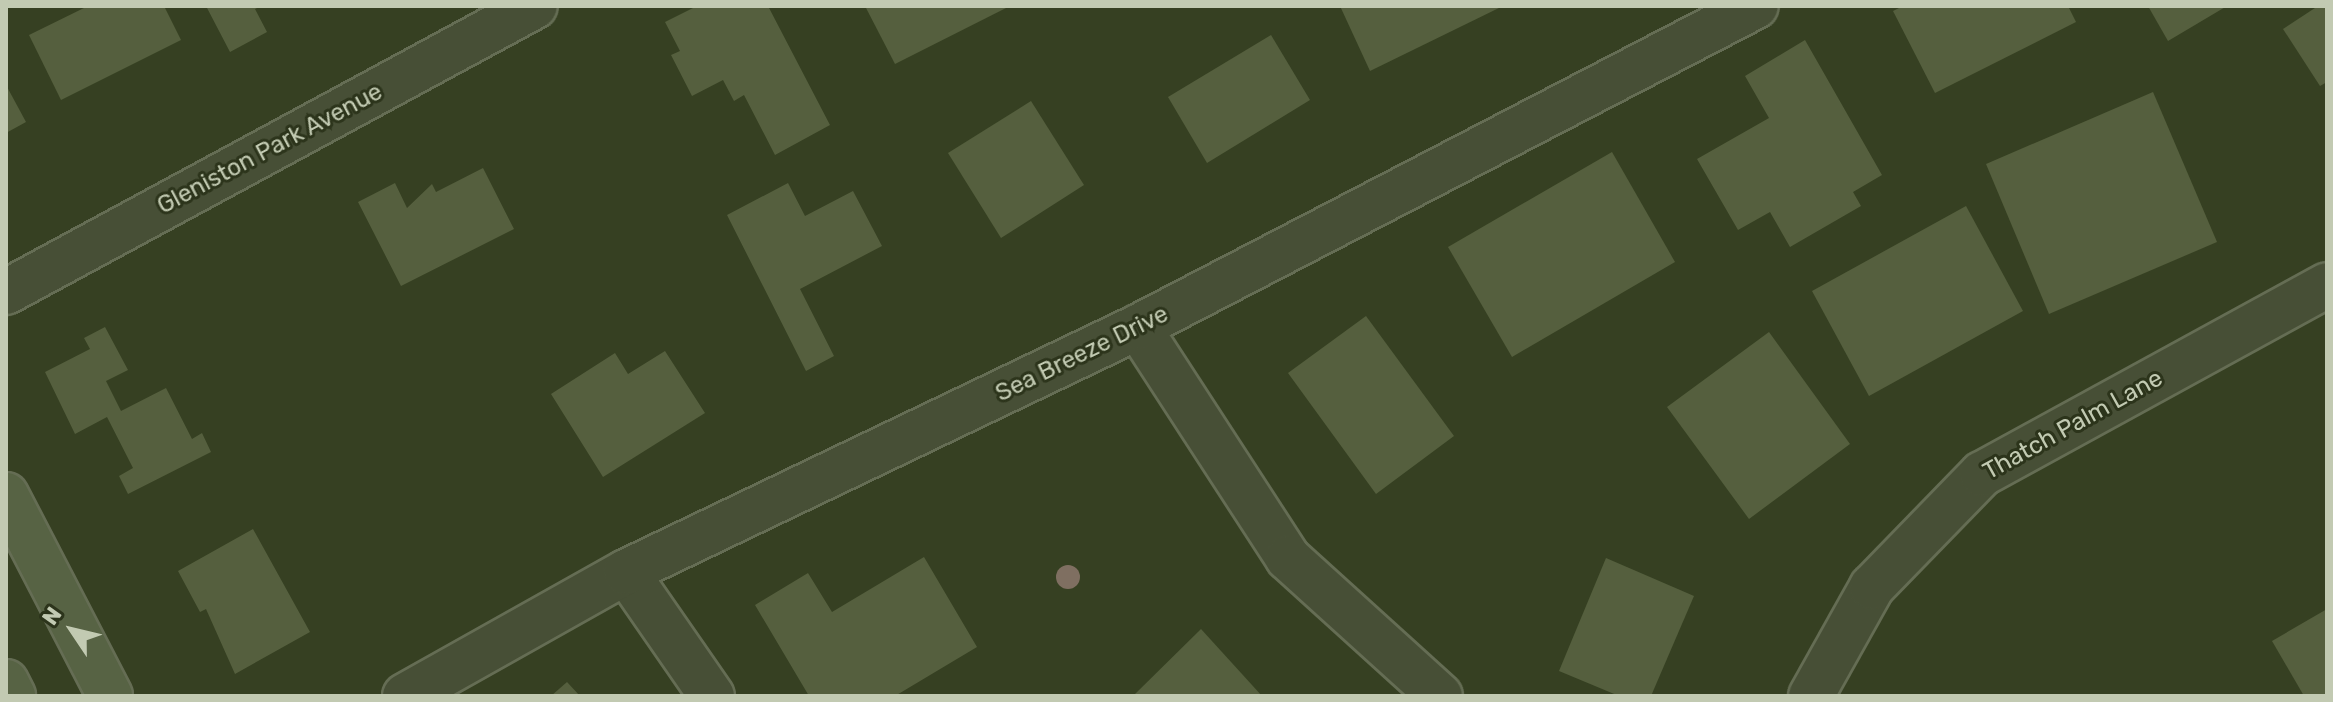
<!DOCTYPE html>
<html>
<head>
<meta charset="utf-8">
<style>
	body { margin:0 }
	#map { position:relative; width:2333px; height:702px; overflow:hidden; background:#364022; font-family:Rubik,sans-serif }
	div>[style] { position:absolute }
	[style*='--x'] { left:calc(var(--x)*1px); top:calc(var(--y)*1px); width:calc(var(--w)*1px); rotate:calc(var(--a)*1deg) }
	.building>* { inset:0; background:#555f3e }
	.roads { filter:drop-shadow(2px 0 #656d54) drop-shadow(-2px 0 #656d54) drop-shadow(0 2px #656d54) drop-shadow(0 -2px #656d54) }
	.street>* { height:44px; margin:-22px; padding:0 22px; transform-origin:22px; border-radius:22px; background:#474f36 }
	.secondary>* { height:44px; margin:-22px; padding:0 22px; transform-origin:22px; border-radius:22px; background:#576344 }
	.trees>* { width:24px; height:24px; margin:-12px; border-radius:50%; background:#7f6f61 }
	span { translate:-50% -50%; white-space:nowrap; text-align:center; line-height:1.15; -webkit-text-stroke:6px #2c341b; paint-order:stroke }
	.street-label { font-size:24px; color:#c2cab2 }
	.frame { position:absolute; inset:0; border:8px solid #c2cab2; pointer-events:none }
	.north { position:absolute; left:32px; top:590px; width:80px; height:80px; -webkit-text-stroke:6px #2c341b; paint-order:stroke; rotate:305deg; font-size:22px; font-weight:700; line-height:32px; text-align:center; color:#c2cab2 }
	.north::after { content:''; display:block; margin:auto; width:28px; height:36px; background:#c2cab2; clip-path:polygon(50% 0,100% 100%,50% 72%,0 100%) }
</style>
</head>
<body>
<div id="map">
	<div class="building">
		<i style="clip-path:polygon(88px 6px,164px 6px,181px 40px,61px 100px,29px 35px)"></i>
		<i style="clip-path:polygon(206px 6px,261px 6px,255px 9px,267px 32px,230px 52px)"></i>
		<i style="clip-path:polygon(697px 6px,768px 6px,830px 125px,775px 155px,744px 95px,734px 101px,723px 80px,692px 96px,671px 55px,680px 51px,665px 22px)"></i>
		<i style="clip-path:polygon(865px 6px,1010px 6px,895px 64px)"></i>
		<i style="clip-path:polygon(1340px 6px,1503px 6px,1370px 71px)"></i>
		<i style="clip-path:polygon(1903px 6px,2068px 6px,2076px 22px,1935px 93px,1893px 11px)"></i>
		<i style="clip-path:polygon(2148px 6px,2227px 6px,2168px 41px)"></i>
		<i style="clip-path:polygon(2318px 6px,2327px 6px,2327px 82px,2320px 86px,2283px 29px)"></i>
		<i style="clip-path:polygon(1271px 35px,1310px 100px,1207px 163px,1168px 97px)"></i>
		<i style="clip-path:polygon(1805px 40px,1882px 175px,1853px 192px,1861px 206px,1790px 247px,1770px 212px,1738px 230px,1697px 159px,1769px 118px,1745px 76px)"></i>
		<i style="clip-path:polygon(6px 85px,26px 122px,6px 133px)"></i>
		<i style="clip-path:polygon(2153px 92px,2217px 242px,2049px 314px,1986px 164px)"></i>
		<i style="clip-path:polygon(1031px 101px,1084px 185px,1001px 238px,948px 153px)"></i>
		<i style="clip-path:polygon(1612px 152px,1675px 262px,1512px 357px,1448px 247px)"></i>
		<i style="clip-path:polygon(483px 168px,514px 229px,401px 286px,358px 202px,395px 183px,407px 208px,432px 184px,436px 192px)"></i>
		<i style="clip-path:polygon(788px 183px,805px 216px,853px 191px,882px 246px,800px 289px,834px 356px,806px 371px,727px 215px)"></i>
		<i style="clip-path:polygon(1966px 206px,2023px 311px,1869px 396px,1812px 291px)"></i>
		<i style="clip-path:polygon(1366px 316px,1454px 436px,1376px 494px,1288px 373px)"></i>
		<i style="clip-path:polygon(105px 327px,128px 370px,106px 381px,121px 411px,166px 388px,192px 439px,202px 433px,211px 452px,128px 494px,119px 476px,133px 468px,107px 417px,75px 434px,45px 372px,90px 349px,84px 338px)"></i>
		<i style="clip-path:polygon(1769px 332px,1850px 444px,1749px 519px,1667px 407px)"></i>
		<i style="clip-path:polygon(665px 351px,705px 413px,603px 477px,551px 394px,615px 353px,628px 374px)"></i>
		<i style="clip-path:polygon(253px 529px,310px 632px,235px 674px,206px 609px,200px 612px,178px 571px)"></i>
		<i style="clip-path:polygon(924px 557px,977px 647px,895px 696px,809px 696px,755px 605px,808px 573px,832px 612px)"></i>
		<i style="clip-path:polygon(1606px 558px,1694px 596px,1651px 696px,1619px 696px,1559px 671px)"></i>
		<i style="clip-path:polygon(2327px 609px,2327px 696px,2304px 696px,2272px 641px)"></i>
		<i style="clip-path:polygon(1201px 629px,1262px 696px,1133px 696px)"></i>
		<i style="clip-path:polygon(567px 682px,580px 696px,551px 696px)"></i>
	</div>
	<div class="roads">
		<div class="street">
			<i style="--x:6;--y:292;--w:601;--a:-28.4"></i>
			<i style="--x:1138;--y:327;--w:275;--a:57"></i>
			<i style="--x:1288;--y:558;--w:205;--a:42.2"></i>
			<i style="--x:626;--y:572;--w:151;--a:55.3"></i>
			<i style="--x:405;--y:696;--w:253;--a:-29.3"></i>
			<i style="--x:626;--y:572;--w:568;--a:-25.57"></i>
			<i style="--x:1138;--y:327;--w:696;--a:-27.45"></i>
			<i style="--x:1811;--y:696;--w:125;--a:-60.8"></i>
			<i style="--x:1872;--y:587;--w:158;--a:-45.8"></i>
			<i style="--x:1982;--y:474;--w:393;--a:-28.7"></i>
		</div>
		<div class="secondary">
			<i style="--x:6;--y:495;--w:226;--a:62.6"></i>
			<i style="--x:6;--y:682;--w:16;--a:63"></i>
		</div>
	</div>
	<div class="trees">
		<i style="left:1068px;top:577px"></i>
	</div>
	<div class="street-label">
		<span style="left:270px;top:149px;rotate:-28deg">Gleniston Park Avenue</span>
		<span style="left:1082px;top:354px;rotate:-26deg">Sea Breeze Drive</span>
		<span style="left:2073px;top:425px;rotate:-29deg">Thatch Palm Lane</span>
	</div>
	<div class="frame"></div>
	<div class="north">N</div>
</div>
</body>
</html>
